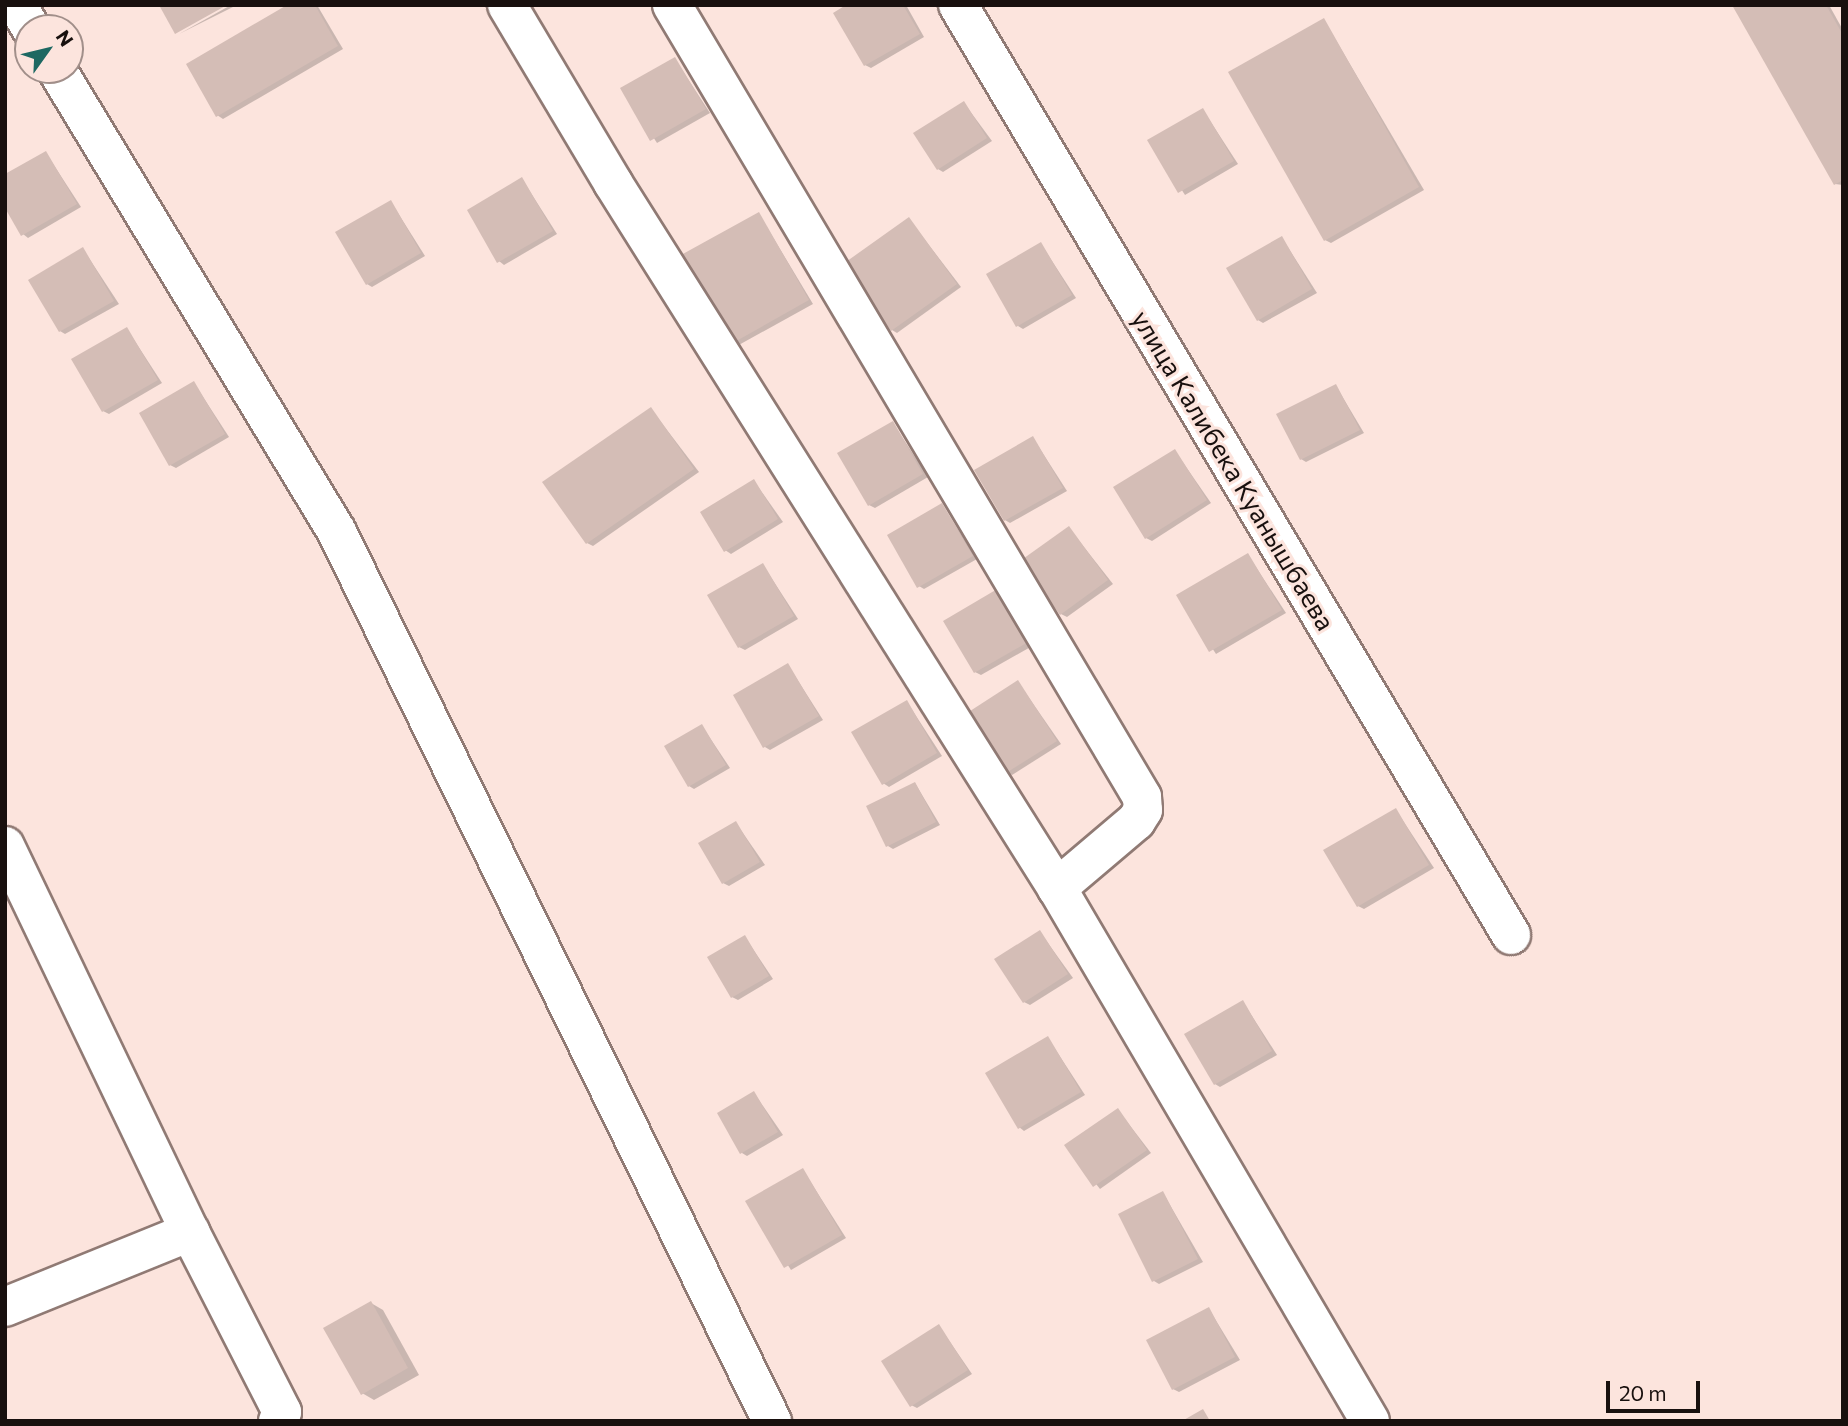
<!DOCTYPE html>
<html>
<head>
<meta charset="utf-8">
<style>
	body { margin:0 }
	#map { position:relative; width:1848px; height:1426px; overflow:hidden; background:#fce4dd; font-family:Commissioner,sans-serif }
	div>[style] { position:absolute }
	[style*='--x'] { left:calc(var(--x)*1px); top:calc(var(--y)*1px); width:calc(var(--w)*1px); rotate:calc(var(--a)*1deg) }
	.shadow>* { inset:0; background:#0003 }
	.building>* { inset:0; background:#d4bdb6 }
	.roads { filter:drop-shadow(2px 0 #907a74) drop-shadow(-2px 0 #907a74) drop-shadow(0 2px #907a74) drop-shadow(0 -2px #907a74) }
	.minor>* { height:38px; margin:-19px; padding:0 19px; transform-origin:19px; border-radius:19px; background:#fff }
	span { translate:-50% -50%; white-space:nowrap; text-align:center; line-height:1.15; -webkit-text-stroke:6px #fce4dd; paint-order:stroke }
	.street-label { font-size:26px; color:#18100e }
	.frame { position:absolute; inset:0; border:7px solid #18100e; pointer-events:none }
	.north { position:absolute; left:14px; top:14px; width:70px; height:70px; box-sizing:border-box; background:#fce4dd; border:2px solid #a18f8a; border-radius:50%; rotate:56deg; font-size:19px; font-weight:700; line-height:28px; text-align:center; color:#18100e }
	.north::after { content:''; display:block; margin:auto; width:24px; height:32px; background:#1d6862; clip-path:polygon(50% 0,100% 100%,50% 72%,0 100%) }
	.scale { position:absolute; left:1606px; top:1381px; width:94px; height:32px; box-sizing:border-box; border:4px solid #18100e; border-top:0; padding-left:9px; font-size:21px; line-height:24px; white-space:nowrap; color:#18100e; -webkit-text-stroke:5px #fce4dd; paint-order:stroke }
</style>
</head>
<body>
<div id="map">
	<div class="shadow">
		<i style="clip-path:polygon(231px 5px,237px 5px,179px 34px)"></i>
		<i style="clip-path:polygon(291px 5px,317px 5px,343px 49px,223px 119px,217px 115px)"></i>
		<i style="clip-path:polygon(850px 5px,906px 5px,924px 37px,871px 68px,865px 65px)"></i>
		<i style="clip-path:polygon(1734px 5px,1829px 5px,1843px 30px,1843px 185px,1835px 184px)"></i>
		<i style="clip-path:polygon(1324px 20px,1424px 190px,1331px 243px,1325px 240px)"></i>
		<i style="clip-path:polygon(675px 59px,710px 113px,657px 143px,622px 89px)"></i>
		<i style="clip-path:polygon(964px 103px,992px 141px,943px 172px,938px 169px)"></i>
		<i style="clip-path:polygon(1203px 110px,1238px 164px,1185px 195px,1150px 141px)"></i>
		<i style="clip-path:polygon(46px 153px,81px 207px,28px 238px,23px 234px)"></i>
		<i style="clip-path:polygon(522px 179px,557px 234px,504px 265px,499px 261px)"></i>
		<i style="clip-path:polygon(391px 202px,425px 256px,372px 287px,367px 284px)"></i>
		<i style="clip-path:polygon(759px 214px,813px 304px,737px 346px,683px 256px)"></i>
		<i style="clip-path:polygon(909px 219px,961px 287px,897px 333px,892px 330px)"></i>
		<i style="clip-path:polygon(1282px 238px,1317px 293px,1263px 323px,1258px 320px)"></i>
		<i style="clip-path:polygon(1041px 244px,1076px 298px,1023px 329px,1018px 326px)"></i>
		<i style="clip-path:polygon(83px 249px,119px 304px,65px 334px,60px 331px)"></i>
		<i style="clip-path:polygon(127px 329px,162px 383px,109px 414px,103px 411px)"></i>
		<i style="clip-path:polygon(194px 383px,229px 437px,176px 468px,170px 465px)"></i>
		<i style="clip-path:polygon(1336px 386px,1364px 433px,1306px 462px,1301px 459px)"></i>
		<i style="clip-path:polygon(651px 409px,699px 472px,593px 546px,587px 543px)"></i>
		<i style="clip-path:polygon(893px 423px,928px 477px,875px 508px,869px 505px)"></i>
		<i style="clip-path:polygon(1033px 438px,1067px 491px,1010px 523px,1005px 520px)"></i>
		<i style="clip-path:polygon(1175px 451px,1211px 503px,1152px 541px,1146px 538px)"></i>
		<i style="clip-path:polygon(754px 481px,783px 522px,731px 554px,725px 550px)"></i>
		<i style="clip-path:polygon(942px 505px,977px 559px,924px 589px,919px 586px)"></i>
		<i style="clip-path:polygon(1069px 528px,1113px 584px,1067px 617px,1061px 614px)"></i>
		<i style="clip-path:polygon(1248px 555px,1286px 613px,1216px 654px,1178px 596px)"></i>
		<i style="clip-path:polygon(763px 565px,798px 619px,745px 650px,739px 647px)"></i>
		<i style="clip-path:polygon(999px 590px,1034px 645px,981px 675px,975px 672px)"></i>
		<i style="clip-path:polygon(788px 665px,823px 720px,770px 750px,765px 747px)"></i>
		<i style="clip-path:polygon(1018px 682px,1061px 744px,1012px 775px,1007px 772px)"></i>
		<i style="clip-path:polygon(907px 702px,942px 756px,889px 787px,883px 783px)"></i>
		<i style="clip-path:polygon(702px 726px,730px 768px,694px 789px,689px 786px)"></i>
		<i style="clip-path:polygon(915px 783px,940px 825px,893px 849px,888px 846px)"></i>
		<i style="clip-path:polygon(1396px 810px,1434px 868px,1364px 909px,1358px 906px)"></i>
		<i style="clip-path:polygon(736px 823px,765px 865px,729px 886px,723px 883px)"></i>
		<i style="clip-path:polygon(1040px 932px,1073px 978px,1030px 1005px,1024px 1002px)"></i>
		<i style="clip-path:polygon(745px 937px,773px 979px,738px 1000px,732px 997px)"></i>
		<i style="clip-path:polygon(1243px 1002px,1277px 1055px,1220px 1087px,1215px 1084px)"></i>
		<i style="clip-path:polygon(1048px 1038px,1085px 1095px,1024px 1131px,1019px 1127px)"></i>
		<i style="clip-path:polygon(754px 1093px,783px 1135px,747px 1156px,742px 1153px)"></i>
		<i style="clip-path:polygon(1118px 1110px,1151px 1153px,1100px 1189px,1066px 1146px)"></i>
		<i style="clip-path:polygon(803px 1170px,846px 1238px,791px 1270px,747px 1201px)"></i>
		<i style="clip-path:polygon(1163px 1193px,1203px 1262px,1159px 1284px,1154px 1281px)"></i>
		<i style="clip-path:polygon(371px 1303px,383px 1310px,419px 1375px,374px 1400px,362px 1393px)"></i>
		<i style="clip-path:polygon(1209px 1309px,1240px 1360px,1179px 1392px,1173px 1389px)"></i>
		<i style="clip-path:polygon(939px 1326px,972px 1374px,917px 1408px,911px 1405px)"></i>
	</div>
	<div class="building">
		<i style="clip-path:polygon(159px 5px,227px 5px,175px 34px)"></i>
		<i style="clip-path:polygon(287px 5px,315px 5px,338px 46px,216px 117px,186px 64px)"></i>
		<i style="clip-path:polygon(846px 5px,903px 5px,920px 34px,864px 66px,833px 13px)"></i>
		<i style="clip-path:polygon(1732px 5px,1826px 5px,1843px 35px,1843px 180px,1834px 185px)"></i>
		<i style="clip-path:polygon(1324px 18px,1419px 187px,1324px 241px,1228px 72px)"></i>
		<i style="clip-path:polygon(675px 57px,706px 109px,650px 141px,620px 88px)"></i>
		<i style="clip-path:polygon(964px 101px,987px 138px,937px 170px,913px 133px)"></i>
		<i style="clip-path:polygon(1203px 108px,1234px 161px,1178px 193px,1147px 140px)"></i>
		<i style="clip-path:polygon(46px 151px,77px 204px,21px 236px,5px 208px,5px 174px)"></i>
		<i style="clip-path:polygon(522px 177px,553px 231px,497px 263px,467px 210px)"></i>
		<i style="clip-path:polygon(391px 200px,421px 253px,366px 285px,335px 232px)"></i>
		<i style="clip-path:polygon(759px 212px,809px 300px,731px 344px,681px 255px)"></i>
		<i style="clip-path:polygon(909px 217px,957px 284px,891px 331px,843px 264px)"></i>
		<i style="clip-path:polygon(1282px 236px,1312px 289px,1257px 321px,1226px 268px)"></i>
		<i style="clip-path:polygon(1041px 242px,1072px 295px,1016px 327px,986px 274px)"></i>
		<i style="clip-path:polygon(83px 247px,114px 301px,59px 332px,28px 280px)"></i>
		<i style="clip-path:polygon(127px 327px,158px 380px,102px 412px,71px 359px)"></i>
		<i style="clip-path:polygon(194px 381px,225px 434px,169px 466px,139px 413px)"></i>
		<i style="clip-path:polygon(1336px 384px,1360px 430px,1300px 460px,1276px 414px)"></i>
		<i style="clip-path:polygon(651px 407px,694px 469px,586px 544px,542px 482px)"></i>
		<i style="clip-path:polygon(893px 421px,923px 474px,868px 506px,837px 453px)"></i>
		<i style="clip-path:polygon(1033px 436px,1063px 488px,1004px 521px,974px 470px)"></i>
		<i style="clip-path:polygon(1175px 449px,1207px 500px,1145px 539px,1113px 487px)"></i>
		<i style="clip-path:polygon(754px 479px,778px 519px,724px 552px,700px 512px)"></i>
		<i style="clip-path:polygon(942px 503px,973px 556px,917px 588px,887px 535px)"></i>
		<i style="clip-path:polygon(1069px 526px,1108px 580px,1060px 615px,1020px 561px)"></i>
		<i style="clip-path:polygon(1248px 553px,1282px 610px,1209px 652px,1176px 595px)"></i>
		<i style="clip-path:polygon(763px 563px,794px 616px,738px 648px,707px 595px)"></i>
		<i style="clip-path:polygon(999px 588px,1030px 641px,974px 673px,943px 621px)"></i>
		<i style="clip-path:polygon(788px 663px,819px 716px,763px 748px,733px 695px)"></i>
		<i style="clip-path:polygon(1018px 680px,1057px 741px,1006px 773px,967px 713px)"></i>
		<i style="clip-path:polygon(907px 700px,937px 753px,882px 785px,851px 732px)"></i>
		<i style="clip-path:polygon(702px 724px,726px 765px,688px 787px,664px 746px)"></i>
		<i style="clip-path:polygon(915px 782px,936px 822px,886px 847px,866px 806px)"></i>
		<i style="clip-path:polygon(1396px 808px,1429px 865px,1357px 907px,1323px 850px)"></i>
		<i style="clip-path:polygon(736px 821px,760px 862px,722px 884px,698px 843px)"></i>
		<i style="clip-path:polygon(1040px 930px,1068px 974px,1023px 1003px,994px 959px)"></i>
		<i style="clip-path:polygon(745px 935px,769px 976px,731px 998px,707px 957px)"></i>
		<i style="clip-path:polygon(1243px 1000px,1272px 1051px,1214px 1085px,1184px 1034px)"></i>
		<i style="clip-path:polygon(1048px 1036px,1081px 1092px,1018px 1129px,985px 1073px)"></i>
		<i style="clip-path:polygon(754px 1091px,778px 1132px,740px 1154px,717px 1113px)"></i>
		<i style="clip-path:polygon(1118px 1108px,1147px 1150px,1093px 1187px,1064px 1145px)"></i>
		<i style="clip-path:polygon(803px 1168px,842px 1235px,784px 1268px,745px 1201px)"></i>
		<i style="clip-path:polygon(1163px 1191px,1198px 1259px,1152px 1282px,1118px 1214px)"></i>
		<i style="clip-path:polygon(371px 1301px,408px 1368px,361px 1395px,323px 1328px)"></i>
		<i style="clip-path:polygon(1209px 1307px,1235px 1357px,1172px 1390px,1146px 1340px)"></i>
		<i style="clip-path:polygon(939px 1324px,968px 1370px,910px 1407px,881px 1361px)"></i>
		<i style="clip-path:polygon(1203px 1409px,1210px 1421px,1182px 1421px)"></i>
	</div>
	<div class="roads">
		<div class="minor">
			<i style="--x:17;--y:5;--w:27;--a:59"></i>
			<i style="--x:507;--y:5;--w:207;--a:59.2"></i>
			<i style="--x:613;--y:183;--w:833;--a:57.8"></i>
			<i style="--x:1057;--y:888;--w:618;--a:59.58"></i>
			<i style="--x:672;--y:5;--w:921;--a:59.31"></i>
			<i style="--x:1142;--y:797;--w:13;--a:86"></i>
			<i style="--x:1143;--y:810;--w:13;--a:122"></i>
			<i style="--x:1136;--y:821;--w:104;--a:139.7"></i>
			<i style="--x:958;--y:5;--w:1082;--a:59.26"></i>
			<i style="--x:57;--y:70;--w:540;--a:58.78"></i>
			<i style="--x:337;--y:532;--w:990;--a:63.93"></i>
			<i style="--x:5;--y:846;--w:428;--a:64.4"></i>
			<i style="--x:190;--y:1232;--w:202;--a:62.9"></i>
			<i style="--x:282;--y:1412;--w:10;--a:114"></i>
			<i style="--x:5;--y:1307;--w:200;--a:-22.1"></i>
		</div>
	</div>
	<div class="street-label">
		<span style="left:1234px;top:470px;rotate:59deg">улица Калибека Куанышбаева</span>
	</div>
	<div class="frame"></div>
	<div class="north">N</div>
	<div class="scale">20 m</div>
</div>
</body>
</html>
